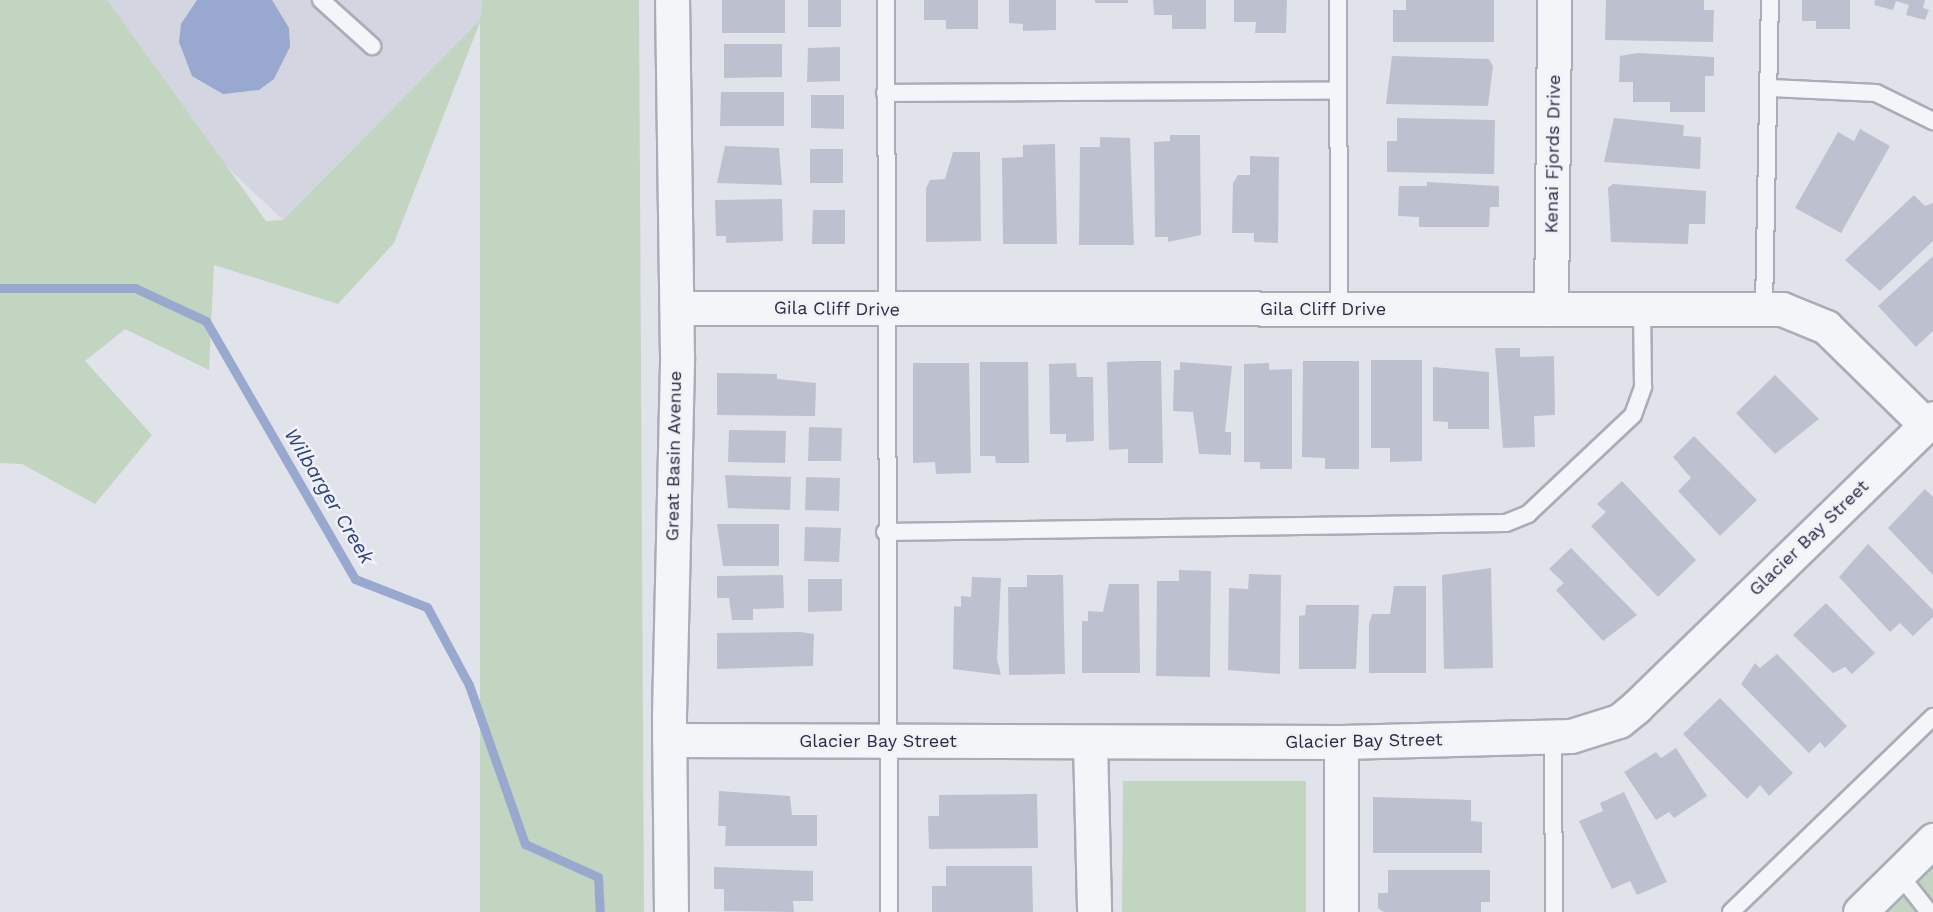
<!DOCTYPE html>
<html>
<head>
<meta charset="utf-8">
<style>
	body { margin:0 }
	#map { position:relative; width:1933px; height:912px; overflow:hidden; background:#e1e3eb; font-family:"Work Sans",sans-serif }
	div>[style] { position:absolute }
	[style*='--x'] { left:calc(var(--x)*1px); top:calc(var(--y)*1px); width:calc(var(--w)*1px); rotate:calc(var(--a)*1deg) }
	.built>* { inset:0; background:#d3d5e0 }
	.green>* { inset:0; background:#c2d5c1 }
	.water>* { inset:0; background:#99a8ce }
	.stream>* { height:9px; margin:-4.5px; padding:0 4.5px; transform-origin:4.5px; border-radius:4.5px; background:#99a8ce }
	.building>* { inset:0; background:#bdc0ce }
	.roads { filter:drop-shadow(2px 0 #aaacb9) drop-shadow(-2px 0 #aaacb9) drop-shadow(0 2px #aaacb9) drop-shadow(0 -2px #aaacb9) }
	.service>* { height:16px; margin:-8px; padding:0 8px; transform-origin:8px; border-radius:8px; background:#f4f5f9 }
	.minor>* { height:33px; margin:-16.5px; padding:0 16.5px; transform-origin:16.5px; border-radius:16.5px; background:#f4f5f9 }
	.tertiary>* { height:33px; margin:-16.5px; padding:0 16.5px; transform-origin:16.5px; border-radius:16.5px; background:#f4f5f9 }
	span { translate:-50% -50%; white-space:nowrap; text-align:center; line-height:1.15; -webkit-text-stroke:5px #f1f2f8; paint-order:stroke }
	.street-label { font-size:18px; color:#282c44 }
	.water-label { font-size:20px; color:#2e427b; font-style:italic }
</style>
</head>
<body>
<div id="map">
	<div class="built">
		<i style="clip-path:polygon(104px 0,482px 0,480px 20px,283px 220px,79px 27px)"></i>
	</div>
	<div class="green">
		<i style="clip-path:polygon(0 0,107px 0,266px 221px,283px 220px,480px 20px,482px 0,639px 0,644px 912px,480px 912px,480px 22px,394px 243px,338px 304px,214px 265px,209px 370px,125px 329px,85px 361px,152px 435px,95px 504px,22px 464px,0 463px)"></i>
		<i style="clip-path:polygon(1123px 781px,1306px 781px,1306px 912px,1122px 912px)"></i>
		<i style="clip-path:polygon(1933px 868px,1933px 912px,1889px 912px)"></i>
	</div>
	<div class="water">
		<i style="clip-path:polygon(197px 0,272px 0,289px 28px,290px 47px,274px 79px,259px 90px,223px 94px,192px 76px,179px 42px,181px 24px)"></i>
	</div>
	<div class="stream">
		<i style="--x:0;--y:288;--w:135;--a:0"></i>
		<i style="--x:135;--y:288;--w:78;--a:24.9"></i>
		<i style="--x:206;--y:321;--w:298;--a:60"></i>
		<i style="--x:355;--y:579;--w:77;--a:21.3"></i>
		<i style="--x:427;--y:607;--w:89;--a:61.7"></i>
		<i style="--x:469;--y:685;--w:169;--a:70.6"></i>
		<i style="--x:525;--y:844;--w:80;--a:24.3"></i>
		<i style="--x:598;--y:877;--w:35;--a:87"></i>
	</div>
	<div class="building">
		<i style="clip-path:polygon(722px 0,785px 0,785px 33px,722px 33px)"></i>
		<i style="clip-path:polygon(808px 0,841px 0,841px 27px,808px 27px)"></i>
		<i style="clip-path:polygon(924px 0,978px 0,978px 29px,946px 29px,946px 20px,924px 20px)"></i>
		<i style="clip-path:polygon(1009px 0,1056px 0,1056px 30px,1023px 31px,1023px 24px,1009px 23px)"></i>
		<i style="clip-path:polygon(1095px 0,1128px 0,1128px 3px,1095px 3px)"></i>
		<i style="clip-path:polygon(1153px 0,1206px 0,1206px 29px,1172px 29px,1172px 15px,1154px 15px)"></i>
		<i style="clip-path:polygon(1234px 0,1287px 0,1286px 33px,1255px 33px,1256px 22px,1234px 22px)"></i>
		<i style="clip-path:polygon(1406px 0,1494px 0,1494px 42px,1393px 42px,1393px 10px,1406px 10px)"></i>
		<i style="clip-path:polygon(1606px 0,1704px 0,1704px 10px,1714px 10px,1713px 42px,1605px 40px)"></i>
		<i style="clip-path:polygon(1802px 0,1850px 0,1850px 29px,1816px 29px,1816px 21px,1802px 21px)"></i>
		<i style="clip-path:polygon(1875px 0,1925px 0,1923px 8px,1929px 10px,1925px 20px,1906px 15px,1909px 5px,1896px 1px,1893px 10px,1874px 5px)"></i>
		<i style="clip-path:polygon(724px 44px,782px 44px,782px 77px,724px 78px)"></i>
		<i style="clip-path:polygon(840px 47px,840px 81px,807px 82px,808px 48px)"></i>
		<i style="clip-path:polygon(1638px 53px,1714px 57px,1714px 76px,1705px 76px,1705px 112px,1670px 112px,1670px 102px,1633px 102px,1633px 82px,1619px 82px,1620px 56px)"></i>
		<i style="clip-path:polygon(1392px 56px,1489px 59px,1493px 66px,1488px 106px,1386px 104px)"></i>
		<i style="clip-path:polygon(721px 92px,784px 92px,784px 126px,720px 126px)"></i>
		<i style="clip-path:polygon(811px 95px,844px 95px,844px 129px,811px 128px)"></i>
		<i style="clip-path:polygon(1397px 118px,1495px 120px,1494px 174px,1387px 172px,1387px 141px,1397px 141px)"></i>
		<i style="clip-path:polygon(1614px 118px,1684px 125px,1683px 136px,1701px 137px,1700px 169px,1604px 162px)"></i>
		<i style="clip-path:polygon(1860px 129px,1890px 146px,1841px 233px,1795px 208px,1838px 132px,1854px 141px)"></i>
		<i style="clip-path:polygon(1170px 135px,1200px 135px,1201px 235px,1168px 242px,1168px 237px,1155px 237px,1154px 142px,1170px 141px)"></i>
		<i style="clip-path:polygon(1100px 137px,1130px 138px,1134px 245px,1079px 245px,1080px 147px,1100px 147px)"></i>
		<i style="clip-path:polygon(1055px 144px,1057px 244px,1003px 244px,1002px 158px,1023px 157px,1023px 145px)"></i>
		<i style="clip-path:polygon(725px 146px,779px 148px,782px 185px,717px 183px)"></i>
		<i style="clip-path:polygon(810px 149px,843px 149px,843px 183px,810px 183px)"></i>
		<i style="clip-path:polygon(953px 152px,980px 152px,981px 241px,926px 242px,926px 188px,930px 180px,945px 179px)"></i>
		<i style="clip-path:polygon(1250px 156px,1279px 157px,1278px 243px,1254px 242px,1254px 233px,1232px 233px,1233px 183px,1238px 175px,1250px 175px)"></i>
		<i style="clip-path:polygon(1427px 182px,1499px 186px,1499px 207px,1490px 207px,1489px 227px,1419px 227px,1419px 217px,1398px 216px,1399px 186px,1427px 186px)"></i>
		<i style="clip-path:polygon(1613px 184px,1706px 191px,1705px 224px,1689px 224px,1688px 244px,1611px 242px,1608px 188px)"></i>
		<i style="clip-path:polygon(1914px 195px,1925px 206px,1933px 203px,1933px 241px,1880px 291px,1845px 260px)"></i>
		<i style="clip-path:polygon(782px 199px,783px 241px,726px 243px,726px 236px,716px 236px,715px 200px)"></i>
		<i style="clip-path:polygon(813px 210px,845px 210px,845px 244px,812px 244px)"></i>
		<i style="clip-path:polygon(1933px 256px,1933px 331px,1916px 347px,1878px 306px)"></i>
		<i style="clip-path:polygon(1495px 348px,1520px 348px,1520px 357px,1554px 356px,1555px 415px,1534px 416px,1535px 447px,1503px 448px)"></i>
		<i style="clip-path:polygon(1371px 360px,1422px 360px,1422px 461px,1390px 462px,1390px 448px,1371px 448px)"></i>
		<i style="clip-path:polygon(1133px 361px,1161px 361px,1163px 463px,1128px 463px,1128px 449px,1109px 450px,1107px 362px)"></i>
		<i style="clip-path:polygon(1303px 361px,1359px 361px,1359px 469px,1325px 469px,1325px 458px,1302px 457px)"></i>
		<i style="clip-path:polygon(980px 362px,1028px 362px,1029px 463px,996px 463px,995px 456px,980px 456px)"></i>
		<i style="clip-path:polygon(1180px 362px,1232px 366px,1225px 432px,1231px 432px,1231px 455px,1199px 454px,1193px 412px,1173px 411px,1174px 370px,1180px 370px)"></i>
		<i style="clip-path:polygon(913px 363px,969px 363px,971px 473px,936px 474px,935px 462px,913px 463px)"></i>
		<i style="clip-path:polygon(1076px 363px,1077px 377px,1093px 377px,1094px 441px,1066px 442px,1066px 434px,1050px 434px,1049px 364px)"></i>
		<i style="clip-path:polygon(1269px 363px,1269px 370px,1292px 369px,1292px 469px,1260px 469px,1260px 462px,1244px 462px,1244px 364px)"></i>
		<i style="clip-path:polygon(1433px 367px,1489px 372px,1489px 429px,1448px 429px,1448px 422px,1433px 421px)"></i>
		<i style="clip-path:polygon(717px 373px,777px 374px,777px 379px,816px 383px,815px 416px,717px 415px)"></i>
		<i style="clip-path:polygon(1775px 375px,1819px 419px,1775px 454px,1736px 413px)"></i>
		<i style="clip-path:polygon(809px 427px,842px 428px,841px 461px,808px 461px)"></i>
		<i style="clip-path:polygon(729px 430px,786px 431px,785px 463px,728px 462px)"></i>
		<i style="clip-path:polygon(1694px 436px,1757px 500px,1720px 536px,1678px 491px,1691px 478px,1673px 457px)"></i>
		<i style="clip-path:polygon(725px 475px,791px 477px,790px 510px,728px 508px)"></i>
		<i style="clip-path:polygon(806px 477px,840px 478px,839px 511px,805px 510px)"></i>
		<i style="clip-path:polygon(1622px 481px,1696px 560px,1658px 597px,1591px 526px,1606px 512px,1597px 504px)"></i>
		<i style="clip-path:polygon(1925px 489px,1933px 497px,1933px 575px,1888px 528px)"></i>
		<i style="clip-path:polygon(717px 524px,779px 524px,779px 566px,723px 566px)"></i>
		<i style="clip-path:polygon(805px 527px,841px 528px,839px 562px,804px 561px)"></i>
		<i style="clip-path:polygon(1868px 544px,1933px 610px,1933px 617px,1913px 636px,1900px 623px,1890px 632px,1839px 577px)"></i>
		<i style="clip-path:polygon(1571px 548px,1637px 615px,1603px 641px,1556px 590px,1564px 583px,1549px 569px)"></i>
		<i style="clip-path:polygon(1491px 568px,1493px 668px,1444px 669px,1442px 575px)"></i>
		<i style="clip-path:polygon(1179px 570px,1211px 571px,1210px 677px,1156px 676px,1157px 581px,1179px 581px)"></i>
		<i style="clip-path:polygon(1249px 574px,1281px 575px,1280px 674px,1228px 670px,1229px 588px,1248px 589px)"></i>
		<i style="clip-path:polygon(783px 575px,784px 608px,753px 609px,753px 620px,732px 620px,729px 598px,717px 598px,717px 576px)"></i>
		<i style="clip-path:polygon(1027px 575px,1063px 575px,1065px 674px,1009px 675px,1008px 587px,1027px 587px)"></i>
		<i style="clip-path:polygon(972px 577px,1001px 578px,997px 659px,1001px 675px,953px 669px,954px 606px,961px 607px,961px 596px,971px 597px)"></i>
		<i style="clip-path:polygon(808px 579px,842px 579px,842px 611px,808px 612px)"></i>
		<i style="clip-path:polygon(1109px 584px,1139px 584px,1140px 673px,1082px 673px,1082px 621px,1088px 621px,1088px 611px,1103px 612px)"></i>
		<i style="clip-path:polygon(1394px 586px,1426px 586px,1426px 673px,1369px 673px,1369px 624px,1372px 614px,1390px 614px)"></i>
		<i style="clip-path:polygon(1826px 603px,1875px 653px,1852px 674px,1845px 667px,1833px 673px,1793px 635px)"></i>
		<i style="clip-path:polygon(1306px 605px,1359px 605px,1356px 669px,1299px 669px,1299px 616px,1305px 615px)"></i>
		<i style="clip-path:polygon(800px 632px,814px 634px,813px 666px,717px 669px,717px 633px)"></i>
		<i style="clip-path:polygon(1777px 654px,1847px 726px,1825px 748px,1820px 742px,1809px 753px,1741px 684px,1755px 663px,1760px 668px)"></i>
		<i style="clip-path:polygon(1720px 698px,1793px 773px,1769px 796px,1760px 785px,1747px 799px,1683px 734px)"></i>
		<i style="clip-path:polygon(1676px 748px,1707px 796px,1674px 818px,1669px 812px,1656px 820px,1624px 772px,1656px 752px,1661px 758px)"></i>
		<i style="clip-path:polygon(719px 791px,790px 796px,792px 815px,817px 815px,817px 846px,725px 846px,726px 826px,718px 826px)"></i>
		<i style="clip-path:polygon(1624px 792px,1667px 882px,1637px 895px,1630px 881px,1612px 889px,1579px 821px,1603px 811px,1600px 803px)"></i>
		<i style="clip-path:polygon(1037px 794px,1038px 848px,929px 849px,928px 816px,939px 816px,939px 795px)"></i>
		<i style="clip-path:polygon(1373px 797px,1471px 800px,1471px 821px,1482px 822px,1482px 853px,1373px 853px)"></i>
		<i style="clip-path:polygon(946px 866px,1032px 866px,1033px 912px,932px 912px,932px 886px,946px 886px)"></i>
		<i style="clip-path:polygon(714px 867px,813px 871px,813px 901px,793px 901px,794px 912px,724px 911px,724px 889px,714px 889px)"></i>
		<i style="clip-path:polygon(1388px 870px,1490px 870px,1490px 902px,1481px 902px,1481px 912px,1384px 912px,1378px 908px,1378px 893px,1388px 893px)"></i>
	</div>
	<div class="roads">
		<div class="service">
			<i style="--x:321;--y:0;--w:69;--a:42"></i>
			<i style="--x:886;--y:0;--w:912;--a:89.81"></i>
			<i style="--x:1338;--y:0;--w:309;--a:89.8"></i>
			<i style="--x:1771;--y:88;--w:105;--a:2.7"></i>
			<i style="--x:1876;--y:93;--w:64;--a:26.2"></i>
			<i style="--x:885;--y:93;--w:453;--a:-0.3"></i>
			<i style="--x:1764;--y:308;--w:308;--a:-88.9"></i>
			<i style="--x:885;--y:532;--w:621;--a:-0.83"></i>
			<i style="--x:1506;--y:523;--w:24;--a:-22"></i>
			<i style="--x:1528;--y:514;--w:144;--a:-43.3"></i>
			<i style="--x:1633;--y:415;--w:30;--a:-70"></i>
			<i style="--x:1643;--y:387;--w:78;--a:-90.7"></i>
			<i style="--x:1553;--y:736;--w:176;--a:89.7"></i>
			<i style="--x:1899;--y:874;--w:48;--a:51.7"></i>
			<i style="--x:1731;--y:912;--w:281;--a:-44"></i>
		</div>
		<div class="minor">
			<i style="--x:677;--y:308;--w:1105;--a:0.05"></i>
			<i style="--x:1782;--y:309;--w:48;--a:22.2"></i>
			<i style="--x:1826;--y:327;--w:140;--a:44.4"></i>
			<i style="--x:1551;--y:309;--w:309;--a:-89.4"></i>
			<i style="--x:669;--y:740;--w:672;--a:0.17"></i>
			<i style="--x:1341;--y:742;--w:230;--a:-1.5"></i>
			<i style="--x:1571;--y:736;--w:50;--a:-17.4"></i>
			<i style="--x:1619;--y:721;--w:22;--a:-39"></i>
			<i style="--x:1636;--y:707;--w:414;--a:-44.2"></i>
			<i style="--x:1341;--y:742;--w:170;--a:90"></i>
			<i style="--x:1090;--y:743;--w:169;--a:88.6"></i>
			<i style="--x:1860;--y:912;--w:103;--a:-44.6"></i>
		</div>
		<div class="tertiary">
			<i style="--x:671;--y:912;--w:197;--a:-90.6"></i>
			<i style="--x:669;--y:715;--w:359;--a:-88.7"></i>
			<i style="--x:677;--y:356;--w:356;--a:-90.8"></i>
		</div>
	</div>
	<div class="street-label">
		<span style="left:1553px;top:154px;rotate:-89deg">Kenai Fjords Drive</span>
		<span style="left:837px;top:309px;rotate:1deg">Gila Cliff Drive</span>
		<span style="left:1323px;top:309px">Gila Cliff Drive</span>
		<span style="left:674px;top:456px;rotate:-89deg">Great Basin Avenue</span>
		<span style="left:1809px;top:538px;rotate:-44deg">Glacier Bay Street</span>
		<span style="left:878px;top:741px">Glacier Bay Street</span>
		<span style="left:1364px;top:741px;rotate:-1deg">Glacier Bay Street</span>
	</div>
	<div class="water-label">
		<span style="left:329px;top:496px;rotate:59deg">Wilbarger Creek</span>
	</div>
</div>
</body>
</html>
